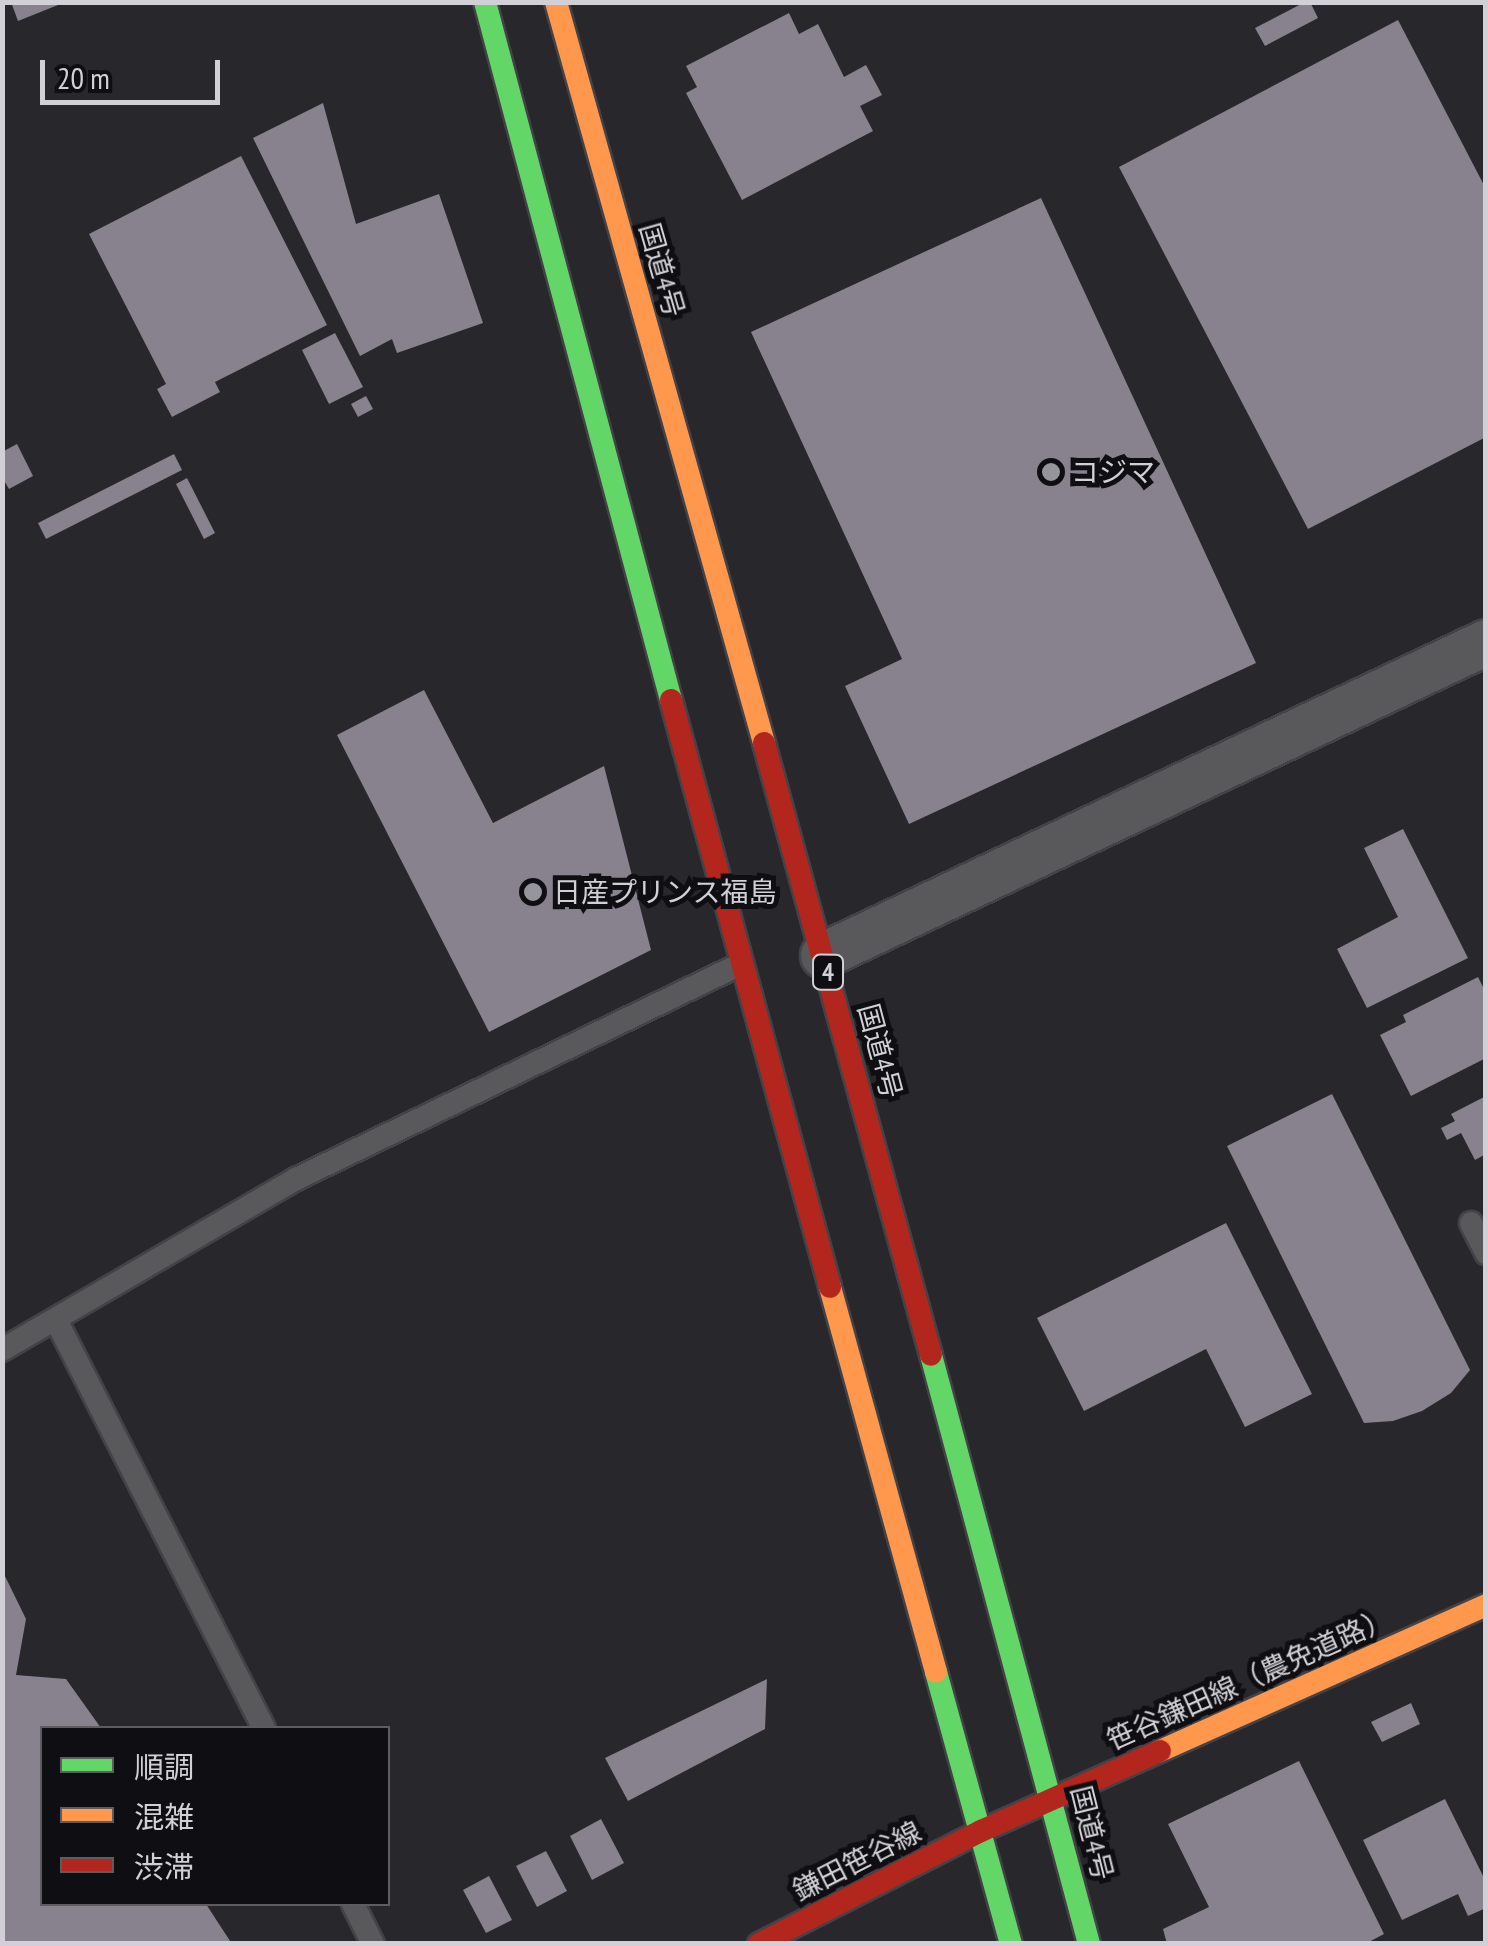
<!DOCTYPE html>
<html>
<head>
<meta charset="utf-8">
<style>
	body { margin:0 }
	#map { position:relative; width:1488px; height:1946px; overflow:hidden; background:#27272c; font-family:"PT Sans Narrow","Noto Sans JP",sans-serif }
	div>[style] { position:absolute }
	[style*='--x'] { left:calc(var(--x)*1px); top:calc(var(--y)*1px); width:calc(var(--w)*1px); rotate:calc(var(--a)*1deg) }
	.building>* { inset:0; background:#87828e }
	.roads { filter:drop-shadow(2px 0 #434347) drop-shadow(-2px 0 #434347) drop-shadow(0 2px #434347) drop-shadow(0 -2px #434347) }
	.lane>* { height:22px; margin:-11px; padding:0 11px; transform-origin:11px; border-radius:11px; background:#59595c }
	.street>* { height:45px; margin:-22.5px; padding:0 22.5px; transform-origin:22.5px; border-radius:22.5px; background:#59595c }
	.fast>* { height:22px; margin:-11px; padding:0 11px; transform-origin:11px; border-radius:11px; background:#63d668 }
	.slow>* { height:22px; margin:-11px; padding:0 11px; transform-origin:11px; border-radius:11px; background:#ff974d }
	.jam>* { height:22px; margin:-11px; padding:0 11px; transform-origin:11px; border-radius:11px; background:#b3261e }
	.dots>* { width:28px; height:28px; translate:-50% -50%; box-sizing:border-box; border:5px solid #0f0f13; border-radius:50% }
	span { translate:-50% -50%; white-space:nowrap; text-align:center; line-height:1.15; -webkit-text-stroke:10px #0f0f13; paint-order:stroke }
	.shield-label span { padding:2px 8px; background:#0f0f13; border:2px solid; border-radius:8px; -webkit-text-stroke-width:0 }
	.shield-label { font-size:25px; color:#d1d0d7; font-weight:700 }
	.street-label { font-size:28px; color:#d1d0d7 }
	.poi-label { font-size:28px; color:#d1d0d7 }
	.left { translate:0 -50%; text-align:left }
	.frame { position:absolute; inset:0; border:5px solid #d1d0d7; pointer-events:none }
	.legend { position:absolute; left:40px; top:1726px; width:350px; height:180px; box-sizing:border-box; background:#0f0f13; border:2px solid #5d5c61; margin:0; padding:12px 18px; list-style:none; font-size:30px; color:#d1d0d7 }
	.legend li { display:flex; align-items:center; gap:20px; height:50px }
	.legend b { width:50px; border:2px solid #5d5c61 }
	.scale { position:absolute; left:40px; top:60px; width:180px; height:45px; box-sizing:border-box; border:5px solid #d1d0d7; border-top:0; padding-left:12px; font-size:30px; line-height:35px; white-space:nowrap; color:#d1d0d7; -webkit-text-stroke:8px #0f0f13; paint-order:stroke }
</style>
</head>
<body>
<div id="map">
	<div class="building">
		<i style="clip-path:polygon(11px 2px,63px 2px,63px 3px,18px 21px)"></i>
		<i style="clip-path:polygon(1305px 2px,1310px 2px,1318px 18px,1265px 46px,1255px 28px)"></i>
		<i style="clip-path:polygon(789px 13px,799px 34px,818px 24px,844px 77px,866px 65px,882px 95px,860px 106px,873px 131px,742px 200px,686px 93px,697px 87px,686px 66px)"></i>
		<i style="clip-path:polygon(1398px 20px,1486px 189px,1486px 437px,1308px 529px,1119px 167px)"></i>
		<i style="clip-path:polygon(323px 103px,356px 224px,439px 194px,483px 323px,397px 353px,392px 339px,360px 356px,253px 138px)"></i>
		<i style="clip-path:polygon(241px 156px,327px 325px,215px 382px,220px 392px,172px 417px,157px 389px,166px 384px,89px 234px)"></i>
		<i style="clip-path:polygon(1041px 198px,1256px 663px,909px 824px,845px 686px,902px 659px,751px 332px)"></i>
		<i style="clip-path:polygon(335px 333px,363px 387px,329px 404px,302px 350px)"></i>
		<i style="clip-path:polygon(366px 396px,373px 409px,358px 417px,351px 404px)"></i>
		<i style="clip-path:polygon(17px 444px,33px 476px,9px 489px,2px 477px,2px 452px)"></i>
		<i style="clip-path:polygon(174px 454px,182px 470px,46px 539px,38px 523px)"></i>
		<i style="clip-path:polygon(187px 478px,215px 533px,204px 539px,176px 484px)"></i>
		<i style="clip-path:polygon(424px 690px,493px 823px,604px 766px,651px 950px,489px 1032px,337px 735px)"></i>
		<i style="clip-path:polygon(1403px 829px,1468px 958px,1367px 1008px,1337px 949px,1398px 917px,1364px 848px)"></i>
		<i style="clip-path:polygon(1478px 977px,1486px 993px,1486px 1058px,1411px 1096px,1380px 1035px,1406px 1022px,1403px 1015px)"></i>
		<i style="clip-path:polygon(1332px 1094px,1470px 1370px,1451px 1393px,1422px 1411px,1393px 1421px,1364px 1423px,1227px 1146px)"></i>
		<i style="clip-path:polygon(1486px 1096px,1486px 1154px,1475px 1160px,1461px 1133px,1447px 1140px,1441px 1128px,1455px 1121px,1451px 1114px)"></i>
		<i style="clip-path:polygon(1226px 1223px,1312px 1394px,1245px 1427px,1206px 1349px,1084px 1411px,1037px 1318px)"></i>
		<i style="clip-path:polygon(2px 1570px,26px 1619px,16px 1675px,66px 1679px,101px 1728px,42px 1728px,42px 1904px,206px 1904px,232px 1944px,2px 1944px)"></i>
		<i style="clip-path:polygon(767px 1679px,765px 1729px,628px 1801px,605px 1758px)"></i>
		<i style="clip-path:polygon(1411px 1703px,1420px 1724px,1382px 1742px,1371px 1722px)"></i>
		<i style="clip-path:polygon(1299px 1761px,1384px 1934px,1365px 1944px,1167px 1944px,1163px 1929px,1209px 1907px,1168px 1824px)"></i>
		<i style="clip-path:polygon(1445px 1799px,1486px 1882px,1486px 1908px,1468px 1916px,1458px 1894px,1402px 1920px,1363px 1840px)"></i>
		<i style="clip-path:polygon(601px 1819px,624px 1863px,592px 1880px,570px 1836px)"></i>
		<i style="clip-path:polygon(546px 1851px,567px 1891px,537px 1907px,516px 1866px)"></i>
		<i style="clip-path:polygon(489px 1876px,512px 1920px,486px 1933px,463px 1890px)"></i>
	</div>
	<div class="roads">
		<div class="lane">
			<i style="--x:1471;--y:1223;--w:34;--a:63"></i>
			<i style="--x:56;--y:1320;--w:458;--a:63"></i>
			<i style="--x:2;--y:1350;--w:340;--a:-30.2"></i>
			<i style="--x:296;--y:1179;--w:494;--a:-25.8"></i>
			<i style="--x:353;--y:1904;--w:45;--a:63.4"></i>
		</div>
		<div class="street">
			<i style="--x:823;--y:955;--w:733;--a:-25.27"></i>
		</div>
		<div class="fast">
			<i style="--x:485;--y:2;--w:722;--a:75.08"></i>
			<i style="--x:931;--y:1355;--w:610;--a:74.98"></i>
			<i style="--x:936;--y:1672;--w:282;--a:74.6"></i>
		</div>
		<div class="slow">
			<i style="--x:556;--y:2;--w:770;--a:74.32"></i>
			<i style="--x:830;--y:1287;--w:399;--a:74.6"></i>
			<i style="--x:1160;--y:1751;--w:357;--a:-24.1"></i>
		</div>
		<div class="jam">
			<i style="--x:671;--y:700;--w:608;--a:74.84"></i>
			<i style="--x:764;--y:743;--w:634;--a:74.74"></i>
			<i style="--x:759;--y:1944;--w:249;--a:-27"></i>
			<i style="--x:981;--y:1831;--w:196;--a:-24.1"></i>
		</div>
	</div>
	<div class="dots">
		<i style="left:1051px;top:472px;background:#96959b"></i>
		<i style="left:533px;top:892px;background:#96959b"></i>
	</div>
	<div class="shield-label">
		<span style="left:828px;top:972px">4</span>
	</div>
	<div class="street-label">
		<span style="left:662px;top:270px;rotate:74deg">国道4号</span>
		<span style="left:880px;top:1051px;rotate:75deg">国道4号</span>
		<span style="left:1249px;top:1679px;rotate:-24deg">笹谷鎌田線（農免道路）</span>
		<span style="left:1092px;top:1833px;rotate:76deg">国道4号</span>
		<span style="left:857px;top:1861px;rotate:-27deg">鎌田笹谷線</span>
	</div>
	<div class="poi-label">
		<span class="left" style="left:1071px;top:472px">コジマ</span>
		<span class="left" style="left:553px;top:892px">日産プリンス福島</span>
	</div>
	<div class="frame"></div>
	<ul class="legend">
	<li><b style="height:12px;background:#63d668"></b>順調</li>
	<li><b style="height:12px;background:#ff974d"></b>混雑</li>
	<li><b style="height:12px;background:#b3261e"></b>渋滞</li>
	</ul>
	<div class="scale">20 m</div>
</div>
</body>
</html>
